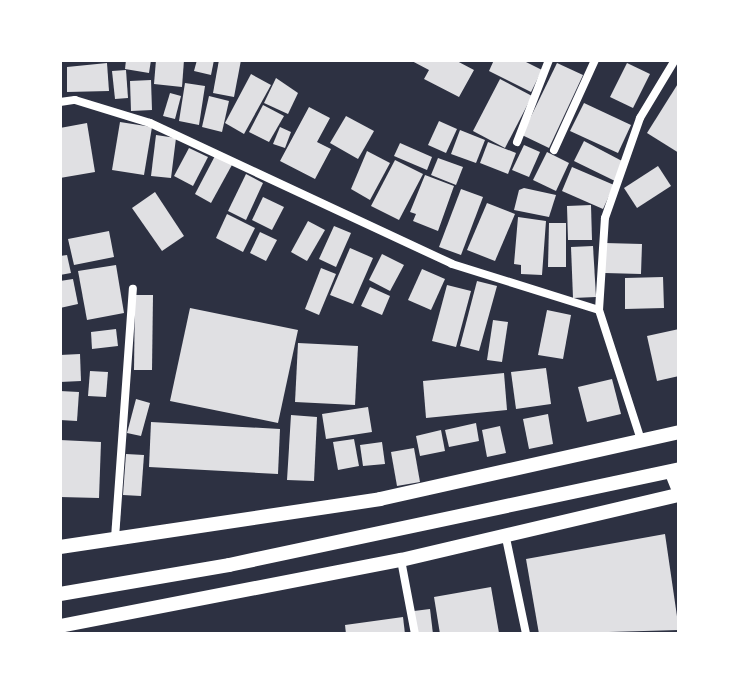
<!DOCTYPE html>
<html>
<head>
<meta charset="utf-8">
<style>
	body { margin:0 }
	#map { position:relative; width:739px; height:694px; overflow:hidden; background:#2d3142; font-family:"Sofia Sans Condensed",sans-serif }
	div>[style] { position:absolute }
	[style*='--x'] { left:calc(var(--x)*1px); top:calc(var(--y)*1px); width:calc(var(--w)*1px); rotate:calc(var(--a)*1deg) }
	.building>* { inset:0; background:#e0e0e3 }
	.minor>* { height:8px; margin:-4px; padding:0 4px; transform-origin:4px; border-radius:4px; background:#fff }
	.tertiary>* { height:12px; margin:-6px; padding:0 6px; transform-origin:6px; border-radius:6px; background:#fff }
	.secondary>* { height:14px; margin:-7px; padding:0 7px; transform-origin:7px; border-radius:7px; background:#fff }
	span { translate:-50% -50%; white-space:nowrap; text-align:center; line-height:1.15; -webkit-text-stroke:6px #fff; paint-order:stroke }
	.frame { position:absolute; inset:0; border:62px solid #fff; pointer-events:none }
</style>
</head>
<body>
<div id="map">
	<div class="building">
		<i style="clip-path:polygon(126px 60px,151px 60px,149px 73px,125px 69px)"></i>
		<i style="clip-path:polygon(156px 60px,184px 60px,182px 87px,154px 84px)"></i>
		<i style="clip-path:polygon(197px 60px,214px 60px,211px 75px,194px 71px)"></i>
		<i style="clip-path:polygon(219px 60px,241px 60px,234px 97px,213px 93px)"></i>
		<i style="clip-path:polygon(410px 60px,455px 60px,474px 70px,459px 97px,424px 79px,429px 70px)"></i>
		<i style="clip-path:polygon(494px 60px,522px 60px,542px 70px,531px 92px,489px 71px)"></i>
		<i style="clip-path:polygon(107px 63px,109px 91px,67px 92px,67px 67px)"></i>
		<i style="clip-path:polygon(557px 63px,583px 75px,549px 148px,522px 135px)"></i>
		<i style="clip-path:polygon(627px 63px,650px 74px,633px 108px,610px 97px)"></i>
		<i style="clip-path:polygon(126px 70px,128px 98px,115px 99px,112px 71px)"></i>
		<i style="clip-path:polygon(251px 74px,271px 85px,244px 134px,225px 123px)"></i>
		<i style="clip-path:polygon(276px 78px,298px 93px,288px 114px,264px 103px)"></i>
		<i style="clip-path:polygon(500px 79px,532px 96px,505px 148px,473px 131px)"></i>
		<i style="clip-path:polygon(151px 80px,152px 110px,131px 111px,130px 81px)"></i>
		<i style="clip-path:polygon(679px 82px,679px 153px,647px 133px)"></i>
		<i style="clip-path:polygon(185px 83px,205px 86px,199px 125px,179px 121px)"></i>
		<i style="clip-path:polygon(170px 93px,181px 96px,175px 119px,163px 116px)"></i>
		<i style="clip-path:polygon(209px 96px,229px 101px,222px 132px,202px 127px)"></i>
		<i style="clip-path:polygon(584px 103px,631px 125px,618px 153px,570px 131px)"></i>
		<i style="clip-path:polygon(263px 105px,284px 116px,269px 142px,249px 132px)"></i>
		<i style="clip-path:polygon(309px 107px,330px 118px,317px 142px,331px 149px,315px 179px,280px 161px)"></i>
		<i style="clip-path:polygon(346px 116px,374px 131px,358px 159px,330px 143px)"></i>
		<i style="clip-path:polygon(439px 121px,457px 129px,446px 153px,428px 145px)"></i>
		<i style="clip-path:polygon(120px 122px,152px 127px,144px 175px,112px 170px)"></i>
		<i style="clip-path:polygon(87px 123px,95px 172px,60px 178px,60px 128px)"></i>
		<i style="clip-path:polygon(280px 127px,291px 132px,285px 148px,273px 144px)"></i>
		<i style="clip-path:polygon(460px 130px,485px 140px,476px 163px,451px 154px)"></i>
		<i style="clip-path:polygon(156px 135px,176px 138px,171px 178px,151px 176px)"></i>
		<i style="clip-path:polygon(584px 141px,622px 161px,615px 181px,574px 161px)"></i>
		<i style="clip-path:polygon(488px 142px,516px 153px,508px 174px,480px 163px)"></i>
		<i style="clip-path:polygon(400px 143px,432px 157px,427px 170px,394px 156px)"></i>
		<i style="clip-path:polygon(524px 145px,540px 152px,529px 177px,512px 170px)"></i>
		<i style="clip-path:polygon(189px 148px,208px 157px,193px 186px,174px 176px)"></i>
		<i style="clip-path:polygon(367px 151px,390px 163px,370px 200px,351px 189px)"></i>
		<i style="clip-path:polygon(547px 152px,569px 163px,556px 191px,533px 180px)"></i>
		<i style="clip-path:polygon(216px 154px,233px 163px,211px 203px,195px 194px)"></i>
		<i style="clip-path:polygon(438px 158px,463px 167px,456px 185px,431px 175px)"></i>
		<i style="clip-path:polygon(395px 160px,423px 174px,399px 220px,371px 206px)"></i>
		<i style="clip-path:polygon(658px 166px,671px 186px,637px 208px,624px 188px)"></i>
		<i style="clip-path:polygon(572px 167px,614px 185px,603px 209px,562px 191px)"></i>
		<i style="clip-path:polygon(246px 174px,263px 183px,246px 220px,228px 211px)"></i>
		<i style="clip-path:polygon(425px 175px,454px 186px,438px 231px,413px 221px,416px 214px,410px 212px)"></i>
		<i style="clip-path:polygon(524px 188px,556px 195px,549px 217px,514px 210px,519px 190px)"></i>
		<i style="clip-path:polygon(461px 189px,483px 197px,461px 255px,439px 247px)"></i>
		<i style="clip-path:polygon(155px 192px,184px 236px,162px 251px,132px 208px)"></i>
		<i style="clip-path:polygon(263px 197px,284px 207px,272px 230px,252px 220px)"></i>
		<i style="clip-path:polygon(487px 203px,515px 214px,495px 261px,467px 250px)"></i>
		<i style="clip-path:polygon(591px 205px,592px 240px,568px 240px,567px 206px)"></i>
		<i style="clip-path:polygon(227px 214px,255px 228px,243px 252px,216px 238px)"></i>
		<i style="clip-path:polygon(518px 217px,546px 221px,542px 275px,521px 274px,521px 265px,514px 264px)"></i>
		<i style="clip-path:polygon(308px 221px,325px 230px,307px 261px,291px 252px)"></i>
		<i style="clip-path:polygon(549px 223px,566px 223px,566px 267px,548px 267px)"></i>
		<i style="clip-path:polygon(334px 226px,351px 233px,336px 267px,319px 259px)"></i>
		<i style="clip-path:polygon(109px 231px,114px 257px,74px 265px,68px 239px)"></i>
		<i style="clip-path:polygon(260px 232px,277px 240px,266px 261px,250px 253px)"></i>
		<i style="clip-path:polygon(605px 243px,642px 244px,641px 274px,605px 273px)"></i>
		<i style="clip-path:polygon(593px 246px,596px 297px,573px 298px,571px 247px)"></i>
		<i style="clip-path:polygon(350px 248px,373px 258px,353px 304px,330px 295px)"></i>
		<i style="clip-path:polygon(382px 254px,404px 265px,390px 291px,369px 280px)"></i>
		<i style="clip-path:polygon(67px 255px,71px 273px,60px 275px,60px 256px)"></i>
		<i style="clip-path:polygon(116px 265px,124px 313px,87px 320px,78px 271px)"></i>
		<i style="clip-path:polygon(321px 268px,336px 274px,319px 315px,305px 309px)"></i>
		<i style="clip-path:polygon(422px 269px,445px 279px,431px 310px,408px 300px)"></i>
		<i style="clip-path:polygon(663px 277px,664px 308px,625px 309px,625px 278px)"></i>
		<i style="clip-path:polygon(73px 279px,78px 304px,60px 308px,60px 281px)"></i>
		<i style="clip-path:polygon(477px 281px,497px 286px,479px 351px,460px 346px)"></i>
		<i style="clip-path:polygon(447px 285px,471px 291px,456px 347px,432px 341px)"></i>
		<i style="clip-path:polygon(370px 287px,390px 296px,382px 315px,361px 306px)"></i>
		<i style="clip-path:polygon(135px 295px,153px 295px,152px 370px,134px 370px)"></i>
		<i style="clip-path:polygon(190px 308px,298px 330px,278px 423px,170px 401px)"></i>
		<i style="clip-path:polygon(547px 310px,571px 315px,563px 359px,538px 355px)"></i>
		<i style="clip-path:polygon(493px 320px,508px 322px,502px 362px,487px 360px)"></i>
		<i style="clip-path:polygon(116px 329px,118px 346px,92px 349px,91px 332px)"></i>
		<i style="clip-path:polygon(679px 329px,679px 376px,657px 381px,647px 336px)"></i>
		<i style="clip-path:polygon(298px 343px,358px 346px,355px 405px,295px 402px)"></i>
		<i style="clip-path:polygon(80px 354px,81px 381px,60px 382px,60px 355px)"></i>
		<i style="clip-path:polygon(546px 368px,551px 404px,516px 409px,511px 372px)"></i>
		<i style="clip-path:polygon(90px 371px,108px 372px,106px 397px,88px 396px)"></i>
		<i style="clip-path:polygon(504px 373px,507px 410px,426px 418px,423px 381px)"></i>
		<i style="clip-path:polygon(612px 379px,621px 414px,587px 422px,578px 387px)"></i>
		<i style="clip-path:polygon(60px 391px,79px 392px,77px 421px,60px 420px)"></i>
		<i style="clip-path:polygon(136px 399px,150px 403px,141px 436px,127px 433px)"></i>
		<i style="clip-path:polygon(368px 407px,372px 432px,326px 439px,322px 414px)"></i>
		<i style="clip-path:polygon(548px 414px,553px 444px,529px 449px,523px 419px)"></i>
		<i style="clip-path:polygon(291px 415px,317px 417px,314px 481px,287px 480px)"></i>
		<i style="clip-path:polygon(151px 422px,280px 429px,278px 474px,149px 467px)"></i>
		<i style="clip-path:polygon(476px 423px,479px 441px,449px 447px,445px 430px)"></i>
		<i style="clip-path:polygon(500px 426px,506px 453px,487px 457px,482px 430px)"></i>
		<i style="clip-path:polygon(441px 430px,445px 451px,420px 456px,416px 436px)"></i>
		<i style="clip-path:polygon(354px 439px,359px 466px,338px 470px,333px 442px)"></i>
		<i style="clip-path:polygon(60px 440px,101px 442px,99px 498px,60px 497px)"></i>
		<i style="clip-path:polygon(382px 442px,385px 464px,363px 466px,360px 445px)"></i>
		<i style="clip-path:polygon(414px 448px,420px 482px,397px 486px,391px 452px)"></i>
		<i style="clip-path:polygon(126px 454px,144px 455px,141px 496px,123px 495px)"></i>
		<i style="clip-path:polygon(665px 534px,679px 630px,539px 634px,526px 559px)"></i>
		<i style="clip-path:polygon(491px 587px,499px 633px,440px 634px,434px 597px)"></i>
		<i style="clip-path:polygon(430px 609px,433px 634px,417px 634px,414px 611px)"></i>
		<i style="clip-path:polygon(403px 617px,405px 634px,346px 634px,345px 625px)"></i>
	</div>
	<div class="minor">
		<i style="--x:60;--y:102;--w:15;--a:-8"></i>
		<i style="--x:75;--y:100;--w:78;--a:17"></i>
		<i style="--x:150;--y:123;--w:333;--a:25"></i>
		<i style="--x:452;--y:264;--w:154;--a:17.4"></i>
		<i style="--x:599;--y:310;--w:137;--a:72.1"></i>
		<i style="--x:517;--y:142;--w:88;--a:-68.7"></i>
		<i style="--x:554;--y:150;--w:99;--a:-65.5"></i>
		<i style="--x:599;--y:310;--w:92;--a:-86.3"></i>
		<i style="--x:605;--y:218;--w:106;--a:-70.7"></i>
		<i style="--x:640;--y:118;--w:68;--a:-58.9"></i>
		<i style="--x:115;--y:538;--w:250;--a:-85.9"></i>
		<i style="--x:506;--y:538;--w:98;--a:78.2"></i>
		<i style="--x:401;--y:560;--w:75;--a:79.3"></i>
	</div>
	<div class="tertiary">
		<i style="--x:670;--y:471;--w:24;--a:68"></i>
	</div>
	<div class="secondary">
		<i style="--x:60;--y:547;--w:324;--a:-8.5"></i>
		<i style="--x:380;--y:499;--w:306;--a:-12.6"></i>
		<i style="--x:60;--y:594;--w:171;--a:-9.7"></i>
		<i style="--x:229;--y:565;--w:460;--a:-12"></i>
		<i style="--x:60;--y:626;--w:347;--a:-11"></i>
		<i style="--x:401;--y:560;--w:285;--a:-13.2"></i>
	</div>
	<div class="frame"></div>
</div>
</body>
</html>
